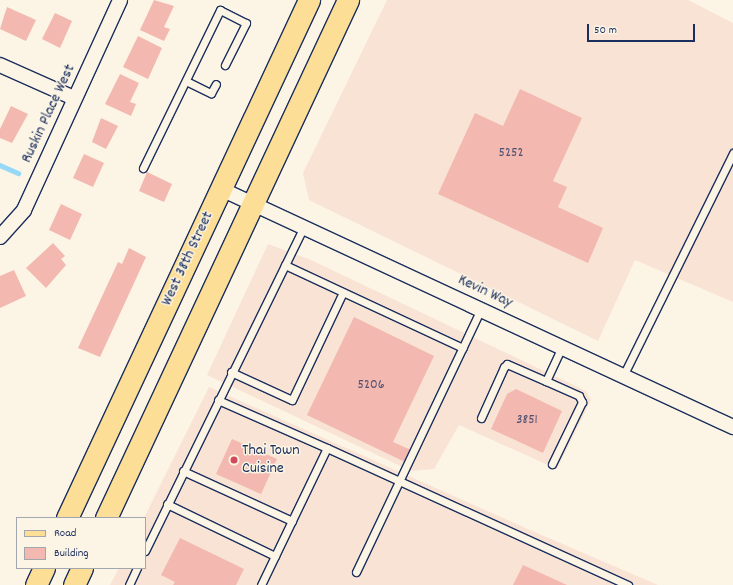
<!DOCTYPE html>
<html>
<head>
<meta charset="utf-8">
<style>
	body { margin:0 }
	#map { position:relative; width:733px; height:585px; overflow:hidden; background:#fcf5e5; font-family:Dekko,sans-serif }
	div>[style] { position:absolute }
	[style*='--x'] { left:calc(var(--x)*1px); top:calc(var(--y)*1px); width:calc(var(--w)*1px); rotate:calc(var(--a)*1deg) }
	.built>* { inset:0; background:#f9e3d5 }
	.stream>* { height:4.5px; margin:-2.25px; padding:0 2.25px; transform-origin:2.25px; border-radius:2.25px; background:#95d8f7 }
	.building>* { inset:0; background:#f3b8af }
	.roads { filter:drop-shadow(1px 0 #1b2f5e) drop-shadow(-1px 0 #1b2f5e) drop-shadow(0 1px #1b2f5e) drop-shadow(0 -1px #1b2f5e) }
	.service>* { height:7px; margin:-3.5px; padding:0 3.5px; transform-origin:3.5px; border-radius:3.5px; background:#fcf5e5 }
	.minor>* { height:14px; margin:-7px; padding:0 7px; transform-origin:7px; border-radius:7px; background:#fcf5e5 }
	.primary>* { height:21px; margin:-10.5px; padding:0 10.5px; transform-origin:10.5px; border-radius:10.5px; background:#fdde96 }
	.dots>* { width:11px; height:11px; translate:-50% -50%; box-sizing:border-box; border:2px solid #fcf5e5; border-radius:50% }
	span { translate:-50% -50%; white-space:nowrap; text-align:center; line-height:1.15; -webkit-text-stroke:3px #fcf5e5; paint-order:stroke }
	.number-label { font-size:14px; color:#515172 }
	.number-label span { -webkit-text-stroke-width:0 }
	.street-label { font-size:16px; color:#1b2f5e }
	.poi-label { font-size:16px; color:#1b2f5e }
	.left { translate:0 -50%; text-align:left }
	.legend { position:absolute; left:16px; top:517px; width:130px; height:52px; box-sizing:border-box; background:#fcf5e5; border:1px solid #a2a6af; margin:0; padding:5px 7px; list-style:none; font-size:12px; color:#1b2f5e }
	.legend li { display:flex; align-items:center; gap:8px; height:20px }
	.legend b { width:20px; border:1px solid #a2a6af }
	.scale { position:absolute; left:587px; top:24px; width:108px; height:18px; box-sizing:border-box; border:2px solid #1b2f5e; border-top:0; padding-left:5px; font-size:12px; line-height:14px; white-space:nowrap; color:#1b2f5e; -webkit-text-stroke:3px #fcf5e5; paint-order:stroke }
</style>
</head>
<body>
<div id="map">
	<div class="built">
		<i style="clip-path:polygon(387px 0,688px 0,733px 23px,733px 302px,635px 260px,598px 341px,309px 200px,303px 173px)"></i>
		<i style="clip-path:polygon(268px 244px,311px 260px,586px 391px,591px 400px,557px 469px,459px 425px,434px 469px,411px 471px,207px 375px)"></i>
		<i style="clip-path:polygon(209px 387px,530px 530px,658px 585px,110px 585px,119px 568px,145px 568px,144px 518px)"></i>
	</div>
	<div class="stream">
		<i style="--x:0;--y:165;--w:20;--a:24"></i>
	</div>
	<div class="building">
		<i style="clip-path:polygon(154px 0,174px 6px,164px 27px,170px 29px,164px 41px,140px 30px)"></i>
		<i style="clip-path:polygon(7px 7px,36px 20px,26px 41px,0 29px)"></i>
		<i style="clip-path:polygon(55px 13px,72px 21px,60px 48px,42px 39px)"></i>
		<i style="clip-path:polygon(138px 36px,162px 48px,148px 79px,123px 67px)"></i>
		<i style="clip-path:polygon(120px 74px,139px 83px,130px 102px,136px 104px,131px 116px,105px 104px)"></i>
		<i style="clip-path:polygon(520px 89px,582px 118px,553px 181px,567px 187px,558px 207px,603px 228px,588px 263px,438px 194px,475px 113px,503px 126px)"></i>
		<i style="clip-path:polygon(11px 106px,28px 114px,12px 143px,0 138px,0 129px)"></i>
		<i style="clip-path:polygon(101px 118px,118px 126px,106px 149px,92px 142px)"></i>
		<i style="clip-path:polygon(84px 154px,104px 163px,93px 187px,73px 178px)"></i>
		<i style="clip-path:polygon(147px 172px,172px 184px,164px 202px,139px 191px)"></i>
		<i style="clip-path:polygon(61px 204px,82px 214px,70px 240px,49px 230px)"></i>
		<i style="clip-path:polygon(53px 243px,65px 256px,61px 259px,66px 265px,46px 288px,26px 268px)"></i>
		<i style="clip-path:polygon(129px 248px,146px 257px,100px 357px,78px 348px,118px 262px,122px 264px)"></i>
		<i style="clip-path:polygon(14px 270px,26px 296px,0 308px,0 276px)"></i>
		<i style="clip-path:polygon(354px 317px,434px 356px,393px 442px,411px 450px,405px 462px,307px 415px)"></i>
		<i style="clip-path:polygon(516px 389px,562px 411px,543px 453px,491px 429px,507px 394px)"></i>
		<i style="clip-path:polygon(232px 439px,277px 459px,261px 494px,216px 474px)"></i>
		<i style="clip-path:polygon(180px 538px,244px 569px,236px 585px,173px 585px,175px 582px,161px 575px)"></i>
		<i style="clip-path:polygon(523px 565px,567px 585px,513px 585px)"></i>
	</div>
	<div class="roads">
		<div class="service">
			<i style="--x:186;--y:81;--w:28;--a:26"></i>
			<i style="--x:211;--y:93;--w:10;--a:-61"></i>
			<i style="--x:143;--y:168;--w:176;--a:-64"></i>
			<i style="--x:220;--y:10;--w:29;--a:27"></i>
			<i style="--x:246;--y:23;--w:47;--a:116.6"></i>
			<i style="--x:285;--y:265;--w:196;--a:25"></i>
			<i style="--x:231;--y:372;--w:67;--a:24.7"></i>
			<i style="--x:292;--y:400;--w:117;--a:-64.7"></i>
			<i style="--x:623;--y:376;--w:249;--a:-63.7"></i>
			<i style="--x:546;--y:381;--w:36;--a:24"></i>
			<i style="--x:579;--y:396;--w:7;--a:63"></i>
			<i style="--x:582;--y:402;--w:69;--a:115.8"></i>
			<i style="--x:218;--y:400;--w:119;--a:23.8"></i>
			<i style="--x:481;--y:418;--w:56;--a:-65.7"></i>
			<i style="--x:504;--y:367;--w:4;--a:-45"></i>
			<i style="--x:507;--y:364;--w:43;--a:23.6"></i>
			<i style="--x:546;--y:381;--w:38;--a:-65"></i>
			<i style="--x:183;--y:471;--w:120;--a:24.6"></i>
			<i style="--x:167;--y:504;--w:120;--a:25.7"></i>
			<i style="--x:145;--y:551;--w:361;--a:-63.9"></i>
			<i style="--x:356;--y:572;--w:291;--a:-64.6"></i>
			<i style="--x:129;--y:585;--w:19;--a:-65"></i>
			<i style="--x:261;--y:585;--w:152;--a:-64.3"></i>
			<i style="--x:327;--y:448;--w:331;--a:24.5"></i>
		</div>
		<div class="minor">
			<i style="--x:0;--y:65;--w:81;--a:24"></i>
			<i style="--x:221;--y:189;--w:565;--a:24.93"></i>
			<i style="--x:0;--y:237;--w:36;--a:-48"></i>
			<i style="--x:24;--y:210;--w:231;--a:-65.4"></i>
		</div>
		<div class="primary">
			<i style="--x:67;--y:518;--w:572;--a:-64.96"></i>
			<i style="--x:106;--y:518;--w:572;--a:-64.96"></i>
			<i style="--x:36;--y:585;--w:19;--a:-65"></i>
			<i style="--x:74;--y:585;--w:19;--a:-65"></i>
		</div>
	</div>
	<div class="dots">
		<i style="left:234px;top:460px;background:#d1495b"></i>
	</div>
	<div class="number-label">
		<span style="left:511px;top:153px">5252</span>
		<span style="left:371px;top:385px">5206</span>
		<span style="left:527px;top:420px">3851</span>
	</div>
	<div class="street-label">
		<span style="left:49px;top:114px;rotate:-65deg">Ruskin Place West</span>
		<span style="left:188px;top:259px;rotate:-65deg">West 38th Street</span>
		<span style="left:485px;top:292px;rotate:25deg">Kevin Way</span>
	</div>
	<div class="poi-label">
		<span class="left" style="left:242px;top:460px">Thai Town<br>Cuisine</span>
	</div>
	<ul class="legend">
	<li><b style="height:5px;background:#fdde96"></b>Road</li>
	<li><b style="height:11px;background:#f3b8af"></b>Building</li>
	</ul>
	<div class="scale">50 m</div>
</div>
</body>
</html>
